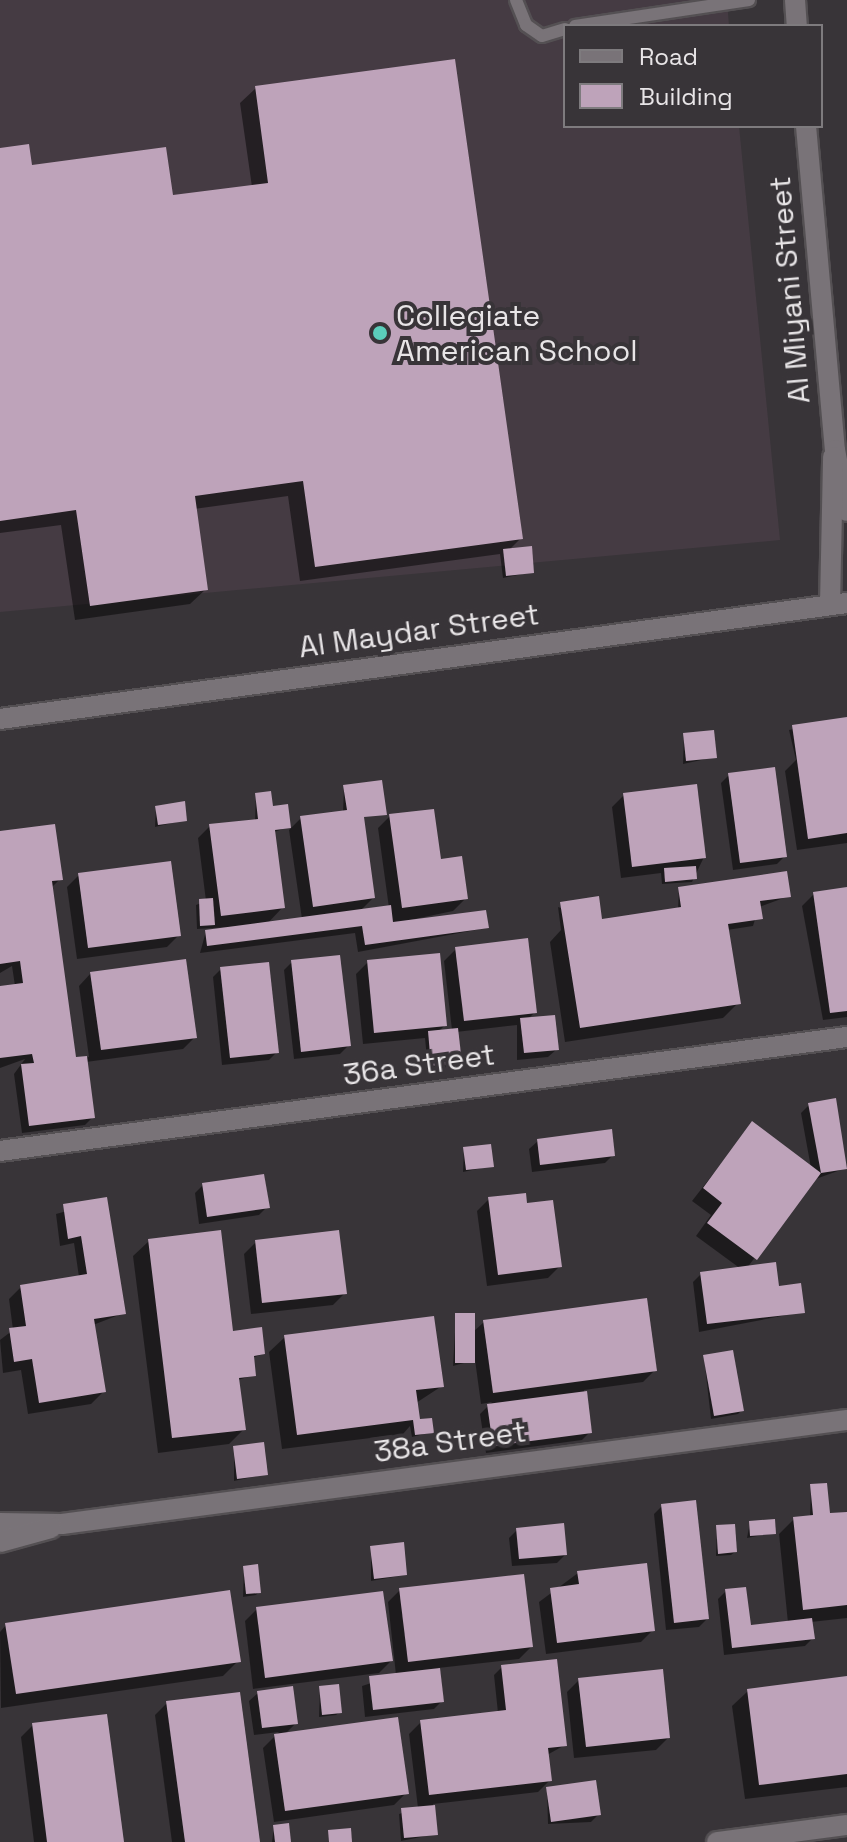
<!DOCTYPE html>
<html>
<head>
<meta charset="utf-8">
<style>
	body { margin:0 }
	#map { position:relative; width:847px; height:1842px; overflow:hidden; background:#383438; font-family:"Space Grotesk",sans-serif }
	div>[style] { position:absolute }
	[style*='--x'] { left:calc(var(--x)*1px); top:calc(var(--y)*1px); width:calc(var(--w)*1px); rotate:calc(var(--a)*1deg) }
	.built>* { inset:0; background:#453b43 }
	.shadow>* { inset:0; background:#0007 }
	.building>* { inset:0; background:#bea3ba }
	.roads { filter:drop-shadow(2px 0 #545053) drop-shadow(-2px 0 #545053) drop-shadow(0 2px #545053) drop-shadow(0 -2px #545053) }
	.service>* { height:12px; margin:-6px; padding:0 6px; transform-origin:6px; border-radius:6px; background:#797378 }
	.minor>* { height:20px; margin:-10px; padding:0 10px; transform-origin:10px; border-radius:10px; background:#797378 }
	.dots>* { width:22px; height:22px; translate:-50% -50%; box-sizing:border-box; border:4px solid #383438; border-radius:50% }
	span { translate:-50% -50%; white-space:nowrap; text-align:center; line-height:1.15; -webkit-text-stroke:8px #383438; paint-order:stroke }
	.street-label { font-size:30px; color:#e8e5e7 }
	.poi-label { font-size:30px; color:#e8e5e7 }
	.left { translate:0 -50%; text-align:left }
	.legend { position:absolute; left:563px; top:24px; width:260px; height:104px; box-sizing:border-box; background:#383438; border:2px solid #7e7b7e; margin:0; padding:10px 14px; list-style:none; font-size:24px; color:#e8e5e7 }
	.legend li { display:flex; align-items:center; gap:16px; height:40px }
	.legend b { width:40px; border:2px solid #7e7b7e }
</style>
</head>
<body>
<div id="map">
	<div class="built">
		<i style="clip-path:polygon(0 0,727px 0,729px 26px,565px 26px,565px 126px,739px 126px,780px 540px,0 612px)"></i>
	</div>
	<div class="shadow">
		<i style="clip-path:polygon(256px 88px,521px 538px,509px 550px,532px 572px,503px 578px,500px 554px,300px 581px,288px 496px,194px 509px,206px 589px,190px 604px,75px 620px,61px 525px,0 533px,0 150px,30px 167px,171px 197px,252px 187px,240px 103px)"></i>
		<i style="clip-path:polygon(847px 719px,847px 843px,797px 850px,785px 771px,796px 760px,789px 730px)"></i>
		<i style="clip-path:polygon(684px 735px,715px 757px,683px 764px)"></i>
		<i style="clip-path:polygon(729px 775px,785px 856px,777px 864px,733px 870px,721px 783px)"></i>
		<i style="clip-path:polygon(344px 787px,385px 814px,362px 815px,373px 898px,360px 911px,389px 908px,378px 828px,390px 816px,439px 861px,465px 899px,453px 911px,391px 924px,486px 928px,358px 952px,355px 933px,200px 953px,206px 931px,245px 926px,197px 929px,196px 905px,206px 901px,198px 838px,210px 826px,255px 821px,256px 795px,289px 827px,274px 832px,283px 907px,267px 924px,302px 919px,289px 830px,301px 818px,343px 812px)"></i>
		<i style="clip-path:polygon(624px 795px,704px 857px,692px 882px,662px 884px,661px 873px,621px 878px,612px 807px)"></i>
		<i style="clip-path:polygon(156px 807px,185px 820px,155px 827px)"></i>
		<i style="clip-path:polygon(0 833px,60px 879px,51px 888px,74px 1060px,89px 1057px,79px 986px,91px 973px,195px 1037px,183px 1049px,86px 1062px,93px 1117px,85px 1125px,22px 1133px,14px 1074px,25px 1059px,0 1068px,0 988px,15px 986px,12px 966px,0 973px)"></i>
		<i style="clip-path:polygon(79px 875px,179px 935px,167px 947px,77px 959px,67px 887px)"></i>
		<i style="clip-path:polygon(679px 889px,789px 896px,759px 907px,753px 926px,727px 930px,738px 1003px,723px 1018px,565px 1042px,550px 942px,561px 930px,558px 907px,600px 921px,678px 910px)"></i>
		<i style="clip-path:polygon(847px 889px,847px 1017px,823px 1020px,802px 906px,814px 894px)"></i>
		<i style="clip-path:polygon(456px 949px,535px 1012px,527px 1020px,557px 1049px,548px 1057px,517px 1060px,517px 1025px,456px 1032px,456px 1066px,428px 1069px,425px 1038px,363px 1044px,356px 974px,368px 962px,445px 1025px,438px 1032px,452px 1030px,444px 961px)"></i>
		<i style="clip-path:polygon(292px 962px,348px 1046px,340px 1054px,294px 1059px,284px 970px)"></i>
		<i style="clip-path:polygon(221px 969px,277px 1052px,269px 1060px,222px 1065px,213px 977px)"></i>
		<i style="clip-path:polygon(809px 1105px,846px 1168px,813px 1180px,747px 1268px,802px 1312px,699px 1332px,693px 1282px,701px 1274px,741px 1269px,696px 1236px,711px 1215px,692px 1201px,752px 1124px,811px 1168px,801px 1113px)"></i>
		<i style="clip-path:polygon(538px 1141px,613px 1155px,605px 1163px,532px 1172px,529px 1149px)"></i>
		<i style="clip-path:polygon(464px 1149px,491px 1166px,463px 1172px)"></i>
		<i style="clip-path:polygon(203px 1185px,267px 1207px,259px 1215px,199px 1224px,195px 1193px)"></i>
		<i style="clip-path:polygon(489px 1199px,525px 1206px,560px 1266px,548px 1278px,487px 1286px,477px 1211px)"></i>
		<i style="clip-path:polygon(106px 1200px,124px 1313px,93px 1325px,103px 1392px,91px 1404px,28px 1414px,21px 1370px,3px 1373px,0 1340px,13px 1330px,9px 1299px,21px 1287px,79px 1277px,74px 1243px,60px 1246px,56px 1214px)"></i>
		<i style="clip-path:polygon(149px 1241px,232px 1333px,263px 1354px,252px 1358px,254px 1375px,238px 1380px,244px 1429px,229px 1444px,158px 1453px,133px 1256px)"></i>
		<i style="clip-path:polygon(256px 1242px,345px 1293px,333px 1305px,251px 1314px,244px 1254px)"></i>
		<i style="clip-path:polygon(456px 1315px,473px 1332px,484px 1322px,655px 1370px,643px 1382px,584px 1390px,590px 1432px,582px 1440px,486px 1453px,480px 1414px,492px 1402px,481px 1404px,475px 1360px,453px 1366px)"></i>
		<i style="clip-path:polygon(285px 1337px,442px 1386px,416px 1403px,418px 1418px,432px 1432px,412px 1437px,410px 1426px,403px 1434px,282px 1449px,269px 1352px)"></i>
		<i style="clip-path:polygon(704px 1357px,742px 1410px,738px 1414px,711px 1419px)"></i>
		<i style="clip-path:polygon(234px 1448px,266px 1474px,234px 1481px)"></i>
		<i style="clip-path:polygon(811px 1486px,828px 1516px,847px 1514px,847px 1618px,811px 1622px,813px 1638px,805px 1646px,724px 1655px,718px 1599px,726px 1591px,749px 1628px,788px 1623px,779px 1534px,794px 1519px,810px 1517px)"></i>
		<i style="clip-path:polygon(662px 1506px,707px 1619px,699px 1627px,666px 1630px,654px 1514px)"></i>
		<i style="clip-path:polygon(750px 1522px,774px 1533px,747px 1538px)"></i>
		<i style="clip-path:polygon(717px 1527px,735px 1552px,731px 1555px,716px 1556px)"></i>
		<i style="clip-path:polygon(517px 1530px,565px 1555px,557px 1563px,512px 1566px,509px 1538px)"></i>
		<i style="clip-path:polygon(371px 1548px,405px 1575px,371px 1581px)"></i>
		<i style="clip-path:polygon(244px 1568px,259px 1592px,256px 1595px,243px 1597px)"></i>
		<i style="clip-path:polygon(578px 1573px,653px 1630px,641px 1642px,546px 1654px,539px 1602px)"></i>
		<i style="clip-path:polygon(400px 1590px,531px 1647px,519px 1659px,438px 1668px,442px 1701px,434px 1709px,365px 1717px,362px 1686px,396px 1675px,388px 1602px)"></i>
		<i style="clip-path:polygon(257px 1609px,391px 1661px,379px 1673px,253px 1689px,245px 1621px)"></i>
		<i style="clip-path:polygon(6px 1625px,238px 1661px,223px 1676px,1px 1708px,0 1632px)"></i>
		<i style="clip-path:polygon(502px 1667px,565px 1745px,547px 1755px,550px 1780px,538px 1792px,433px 1804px,436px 1834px,401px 1841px,399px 1814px,418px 1808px,409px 1734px,421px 1722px,498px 1713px,494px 1675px)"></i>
		<i style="clip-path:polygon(847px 1678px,847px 1787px,745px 1799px,732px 1706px,748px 1691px)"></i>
		<i style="clip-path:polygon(579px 1680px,668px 1738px,656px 1750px,574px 1758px,567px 1692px)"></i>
		<i style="clip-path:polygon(320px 1688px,340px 1712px,336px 1715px,319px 1717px)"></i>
		<i style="clip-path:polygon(258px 1693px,296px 1723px,284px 1735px,406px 1793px,394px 1805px,274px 1822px,263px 1748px,279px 1732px,254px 1735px,249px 1701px)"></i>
		<i style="clip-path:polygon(167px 1703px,258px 1842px,172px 1842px,155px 1715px)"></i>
		<i style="clip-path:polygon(33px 1725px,122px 1842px,34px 1842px,21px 1737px)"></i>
		<i style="clip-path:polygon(547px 1789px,599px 1814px,591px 1822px,548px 1824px)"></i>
		<i style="clip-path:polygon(274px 1827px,289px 1842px,272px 1842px)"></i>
	</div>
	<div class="building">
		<i style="clip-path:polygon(455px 59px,523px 539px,315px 567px,303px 481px,195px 496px,208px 590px,90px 606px,76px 510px,0 521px,0 148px,29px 144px,32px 165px,166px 147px,173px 195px,268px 183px,255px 86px)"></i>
		<i style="clip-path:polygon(532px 546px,534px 573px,506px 576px,503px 549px)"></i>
		<i style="clip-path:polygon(847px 717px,847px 833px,808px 839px,792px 725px)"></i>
		<i style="clip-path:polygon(714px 730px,717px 758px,686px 761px,683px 733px)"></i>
		<i style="clip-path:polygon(775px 767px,787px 857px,740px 863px,728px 773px)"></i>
		<i style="clip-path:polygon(382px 780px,387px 815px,364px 817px,375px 898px,313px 907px,300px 816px,347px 810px,343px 785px)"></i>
		<i style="clip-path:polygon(697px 784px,706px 858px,632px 867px,623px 793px)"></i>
		<i style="clip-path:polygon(271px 791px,273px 806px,288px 804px,291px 828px,275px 830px,285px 908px,221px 916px,209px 824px,258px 819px,255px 793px)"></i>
		<i style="clip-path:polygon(185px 801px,187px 821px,158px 825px,155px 806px)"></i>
		<i style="clip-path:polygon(434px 809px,441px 859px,462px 856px,468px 899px,402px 908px,389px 814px)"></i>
		<i style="clip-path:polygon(55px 824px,63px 880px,52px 881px,76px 1057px,87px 1056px,95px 1118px,29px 1126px,21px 1064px,34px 1063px,32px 1054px,0 1058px,0 986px,23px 983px,20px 961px,0 964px,0 831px)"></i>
		<i style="clip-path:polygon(171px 861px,181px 936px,88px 948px,78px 873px)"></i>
		<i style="clip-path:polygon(696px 866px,697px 879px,665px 882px,664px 868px)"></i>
		<i style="clip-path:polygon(787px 871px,791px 897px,760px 901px,763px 919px,728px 924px,741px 1004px,580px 1028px,560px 902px,599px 896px,602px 919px,681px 907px,678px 887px)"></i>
		<i style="clip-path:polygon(847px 887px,847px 1011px,830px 1013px,813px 892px)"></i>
		<i style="clip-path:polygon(213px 898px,215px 925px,200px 926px,199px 899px)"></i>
		<i style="clip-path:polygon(391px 905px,393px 922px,486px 910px,489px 928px,365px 945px,362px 926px,207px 946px,205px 930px)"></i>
		<i style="clip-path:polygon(528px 938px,537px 1013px,464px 1021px,455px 947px)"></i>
		<i style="clip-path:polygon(440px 953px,447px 1026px,374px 1033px,367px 960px)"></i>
		<i style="clip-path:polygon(340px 955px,351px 1046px,301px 1052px,291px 960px)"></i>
		<i style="clip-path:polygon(186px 959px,197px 1038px,101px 1050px,90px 972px)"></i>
		<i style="clip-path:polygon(269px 962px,279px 1053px,230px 1058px,220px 967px)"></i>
		<i style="clip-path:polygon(555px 1015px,559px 1050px,524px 1053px,520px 1018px)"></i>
		<i style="clip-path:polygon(458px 1028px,462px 1063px,431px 1066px,428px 1031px)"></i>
		<i style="clip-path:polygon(836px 1098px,847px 1169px,821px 1173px,808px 1103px)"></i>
		<i style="clip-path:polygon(752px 1121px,821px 1173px,757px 1260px,707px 1223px,722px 1203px,703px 1188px)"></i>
		<i style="clip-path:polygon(612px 1129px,615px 1156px,540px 1165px,537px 1139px)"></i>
		<i style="clip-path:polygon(491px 1144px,494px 1167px,466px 1170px,463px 1147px)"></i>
		<i style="clip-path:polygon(264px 1174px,270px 1208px,207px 1217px,202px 1183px)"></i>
		<i style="clip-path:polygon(526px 1193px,527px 1203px,553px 1200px,562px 1267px,498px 1275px,488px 1197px)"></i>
		<i style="clip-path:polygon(107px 1197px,126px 1314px,94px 1319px,106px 1392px,39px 1403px,32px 1359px,14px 1362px,9px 1328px,26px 1326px,20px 1285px,87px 1274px,81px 1236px,68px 1239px,63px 1204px)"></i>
		<i style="clip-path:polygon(221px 1230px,233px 1331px,262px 1327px,265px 1354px,254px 1356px,256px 1376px,239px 1378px,246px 1430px,172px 1438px,148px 1239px)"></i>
		<i style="clip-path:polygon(339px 1230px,347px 1294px,262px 1303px,255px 1240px)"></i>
		<i style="clip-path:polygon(776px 1262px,779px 1286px,801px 1283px,805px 1313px,707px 1324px,700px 1272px)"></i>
		<i style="clip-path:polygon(647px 1298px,657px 1371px,493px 1393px,483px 1320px)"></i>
		<i style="clip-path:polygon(455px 1313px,475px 1313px,475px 1363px,455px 1363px)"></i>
		<i style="clip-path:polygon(434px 1316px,444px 1387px,416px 1390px,420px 1419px,432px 1418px,434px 1433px,415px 1435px,413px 1420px,297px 1435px,284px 1335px)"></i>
		<i style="clip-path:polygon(733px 1350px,744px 1411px,714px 1416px,703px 1355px)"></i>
		<i style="clip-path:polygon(587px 1391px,592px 1433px,493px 1446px,487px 1404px)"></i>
		<i style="clip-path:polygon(264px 1442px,268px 1475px,237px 1479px,233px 1446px)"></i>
		<i style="clip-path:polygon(827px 1483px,830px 1513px,847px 1512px,847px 1605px,803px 1610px,793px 1517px,813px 1515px,810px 1484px)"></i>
		<i style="clip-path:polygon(696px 1500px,709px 1619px,674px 1623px,661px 1504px)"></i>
		<i style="clip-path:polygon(775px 1519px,776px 1534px,750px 1536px,749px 1521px)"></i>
		<i style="clip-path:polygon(564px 1523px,567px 1555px,519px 1559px,516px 1528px)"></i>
		<i style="clip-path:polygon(735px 1524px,737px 1552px,718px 1554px,716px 1525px)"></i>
		<i style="clip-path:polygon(404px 1542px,407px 1575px,374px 1579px,370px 1546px)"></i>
		<i style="clip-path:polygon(647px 1563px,655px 1631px,557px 1643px,550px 1588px,579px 1584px,577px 1571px)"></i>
		<i style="clip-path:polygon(258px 1564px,261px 1593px,246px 1594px,243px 1566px)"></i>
		<i style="clip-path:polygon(524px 1574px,533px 1647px,408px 1662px,399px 1588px)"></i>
		<i style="clip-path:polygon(746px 1587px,751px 1625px,812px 1618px,815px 1639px,732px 1648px,725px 1589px)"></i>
		<i style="clip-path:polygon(230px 1590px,241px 1662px,16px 1694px,5px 1623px)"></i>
		<i style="clip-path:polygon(383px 1591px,393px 1661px,265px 1678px,256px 1607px)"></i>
		<i style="clip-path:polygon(557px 1659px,567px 1746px,548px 1748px,552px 1781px,429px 1795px,420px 1720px,506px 1710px,501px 1665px)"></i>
		<i style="clip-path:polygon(440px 1668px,444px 1702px,373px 1710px,369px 1676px)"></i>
		<i style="clip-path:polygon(663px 1669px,670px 1738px,586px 1747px,578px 1678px)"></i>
		<i style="clip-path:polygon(847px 1676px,847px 1774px,759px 1785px,747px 1689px)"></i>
		<i style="clip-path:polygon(339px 1684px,342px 1713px,322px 1715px,319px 1686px)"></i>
		<i style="clip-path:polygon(293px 1686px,298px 1724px,262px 1728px,257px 1691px)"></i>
		<i style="clip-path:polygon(240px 1692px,260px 1842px,185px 1842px,166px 1701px)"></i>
		<i style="clip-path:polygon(107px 1714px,124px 1842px,47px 1842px,32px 1723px)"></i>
		<i style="clip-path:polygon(398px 1717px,409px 1794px,285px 1811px,274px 1734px)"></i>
		<i style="clip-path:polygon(596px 1780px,601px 1815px,551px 1822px,546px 1787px)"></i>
		<i style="clip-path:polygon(435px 1805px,438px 1835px,404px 1838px,401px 1808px)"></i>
		<i style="clip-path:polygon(289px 1823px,291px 1842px,275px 1842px,273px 1825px)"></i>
		<i style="clip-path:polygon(351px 1828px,352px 1842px,329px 1842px,328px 1830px)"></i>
	</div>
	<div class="roads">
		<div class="service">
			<i style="--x:516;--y:0;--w:27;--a:68"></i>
			<i style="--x:526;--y:25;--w:19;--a:35"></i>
			<i style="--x:542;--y:36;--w:24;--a:-17"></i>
			<i style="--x:575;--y:26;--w:176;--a:-8.5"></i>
		</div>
		<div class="minor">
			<i style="--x:795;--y:0;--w:26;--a:86"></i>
			<i style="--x:806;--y:126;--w:325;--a:84.9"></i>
			<i style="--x:835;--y:450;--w:62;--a:78.9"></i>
			<i style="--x:830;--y:605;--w:148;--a:-88.8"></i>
			<i style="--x:0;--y:719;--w:855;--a:-7.8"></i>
			<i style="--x:0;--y:1151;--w:855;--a:-7.67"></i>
			<i style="--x:0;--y:1523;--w:62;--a:0.9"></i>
			<i style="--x:62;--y:1524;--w:792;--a:-7.55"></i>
			<i style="--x:0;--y:1542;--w:53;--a:-15.4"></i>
			<i style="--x:717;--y:1842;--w:131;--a:-7.5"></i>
		</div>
	</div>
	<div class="dots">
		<i style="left:380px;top:333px;background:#5bcebb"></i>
	</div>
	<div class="street-label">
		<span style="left:790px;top:290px;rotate:-95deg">Al Miyani Street</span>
		<span style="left:419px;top:631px;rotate:-8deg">Al Maydar Street</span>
		<span style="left:419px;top:1065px;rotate:-8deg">36a Street</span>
		<span style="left:450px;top:1442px;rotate:-8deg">38a Street</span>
	</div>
	<div class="poi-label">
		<span class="left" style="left:396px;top:333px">Collegiate<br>American School</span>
	</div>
	<ul class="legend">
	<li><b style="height:10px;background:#797378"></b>Road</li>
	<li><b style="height:22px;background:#bea3ba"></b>Building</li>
	</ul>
</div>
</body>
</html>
